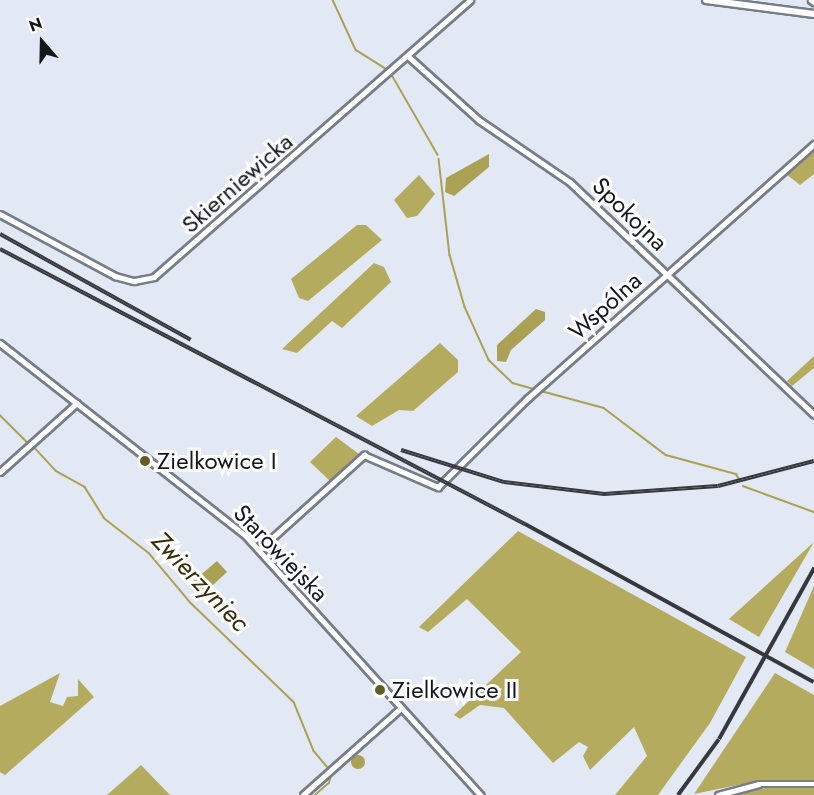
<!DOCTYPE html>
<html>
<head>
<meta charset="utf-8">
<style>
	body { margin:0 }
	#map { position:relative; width:814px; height:795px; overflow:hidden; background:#e3e9f4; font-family:Jost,sans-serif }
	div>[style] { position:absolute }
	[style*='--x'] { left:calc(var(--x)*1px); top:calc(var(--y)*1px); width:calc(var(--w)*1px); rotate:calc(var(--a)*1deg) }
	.forest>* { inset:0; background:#b4ab5f }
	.water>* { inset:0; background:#aaa155 }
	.round { border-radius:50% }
	.stream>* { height:1.5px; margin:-0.75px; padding:0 0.75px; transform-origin:0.75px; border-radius:0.75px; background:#aaa155 }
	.roads { filter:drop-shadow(2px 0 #777c86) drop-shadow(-2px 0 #777c86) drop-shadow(0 2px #777c86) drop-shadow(0 -2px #777c86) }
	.minor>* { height:4.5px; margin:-2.25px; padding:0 2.25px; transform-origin:2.25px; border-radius:2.25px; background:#fff }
	.major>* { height:6px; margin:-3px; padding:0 3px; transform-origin:3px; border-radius:3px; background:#fff }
	.rail>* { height:4px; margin-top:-2px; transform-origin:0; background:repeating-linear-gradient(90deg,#fff 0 4.5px,#36383d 0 9px); box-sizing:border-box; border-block:2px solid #36383d }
	.dots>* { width:16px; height:16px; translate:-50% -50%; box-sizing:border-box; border:3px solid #fff; border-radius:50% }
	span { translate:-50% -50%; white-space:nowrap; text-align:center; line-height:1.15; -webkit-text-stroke:6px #fff; paint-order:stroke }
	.street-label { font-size:24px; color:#15171b }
	.poi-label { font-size:24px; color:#15171b }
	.left { translate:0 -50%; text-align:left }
	.water-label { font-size:26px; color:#34300e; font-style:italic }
	.north { position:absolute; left:12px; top:12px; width:60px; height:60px; -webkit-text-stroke:4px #fff; paint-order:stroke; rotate:340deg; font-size:16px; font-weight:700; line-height:24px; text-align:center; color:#15171b }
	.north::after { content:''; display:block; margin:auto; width:21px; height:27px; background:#15171b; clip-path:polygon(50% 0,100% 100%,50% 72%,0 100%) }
</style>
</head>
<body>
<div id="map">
	<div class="forest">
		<i style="clip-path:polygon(814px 148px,814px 174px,800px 185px,786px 174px)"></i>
		<i style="clip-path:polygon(419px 175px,435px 194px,417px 216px,407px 218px,394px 200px)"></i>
		<i style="clip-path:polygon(357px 225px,366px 225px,382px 240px,308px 301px,299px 298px,291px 279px)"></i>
		<i style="clip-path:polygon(374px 263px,384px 267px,391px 282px,342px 328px,332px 321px,297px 353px,282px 349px)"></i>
		<i style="clip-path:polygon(440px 343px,458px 360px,458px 372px,413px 411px,399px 410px,372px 426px,356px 416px)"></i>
		<i style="clip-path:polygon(814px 356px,814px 368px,792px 386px,787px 381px)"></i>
		<i style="clip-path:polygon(336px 437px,359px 454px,330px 481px,310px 462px)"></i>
		<i style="clip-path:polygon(518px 531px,746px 657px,710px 723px,658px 795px,615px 795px,647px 756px,634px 727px,590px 770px,583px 756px,588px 747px,579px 742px,553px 763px,504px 708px,480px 705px,460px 719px,454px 715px,521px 652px,467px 599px,428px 632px,419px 627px)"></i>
		<i style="clip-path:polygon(814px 542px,759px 637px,729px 619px)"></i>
		<i style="clip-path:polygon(814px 586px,814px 669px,785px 652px)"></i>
		<i style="clip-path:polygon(60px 673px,50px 702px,63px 706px,67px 697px,78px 696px,78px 679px,94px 697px,5px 775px,0 772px,0 706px)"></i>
		<i style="clip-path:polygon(775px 673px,814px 695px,814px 780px,762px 780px,694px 794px)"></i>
		<i style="clip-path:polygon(141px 765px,170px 795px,107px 795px)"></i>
		<i style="clip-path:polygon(770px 787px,814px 788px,814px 795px,731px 795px)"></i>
	</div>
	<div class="water">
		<i style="clip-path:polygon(489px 154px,489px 167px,454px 196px,445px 192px,446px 178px)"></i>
		<i style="clip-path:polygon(536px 309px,545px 312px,545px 320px,511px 350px,506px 362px,497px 361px,497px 345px)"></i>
		<i style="clip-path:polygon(217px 561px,227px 572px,202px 595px,191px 583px)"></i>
		<i class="round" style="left:351px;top:755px;width:14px;height:14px"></i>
	</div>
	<div class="stream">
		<i style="--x:333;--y:0;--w:55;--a:65.3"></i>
		<i style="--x:356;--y:50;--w:38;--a:32"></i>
		<i style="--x:392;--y:75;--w:92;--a:60.1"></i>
		<i style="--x:439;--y:159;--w:97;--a:83.5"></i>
		<i style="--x:450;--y:255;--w:54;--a:73.9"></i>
		<i style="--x:465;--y:307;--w:58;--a:65.6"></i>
		<i style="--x:489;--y:360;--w:33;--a:44"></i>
		<i style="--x:513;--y:383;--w:22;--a:16"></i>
		<i style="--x:541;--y:391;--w:65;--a:15.1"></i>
		<i style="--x:604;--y:408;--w:78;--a:37.2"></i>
		<i style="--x:666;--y:455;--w:73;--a:15.2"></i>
		<i style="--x:736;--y:474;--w:7;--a:56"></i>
		<i style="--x:0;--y:415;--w:41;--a:45"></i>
		<i style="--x:33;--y:446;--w:34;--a:47"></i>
		<i style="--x:56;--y:471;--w:33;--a:29"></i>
		<i style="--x:85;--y:487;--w:36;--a:58"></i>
		<i style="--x:104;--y:518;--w:57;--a:37.9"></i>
		<i style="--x:149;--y:553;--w:65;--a:50"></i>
		<i style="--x:191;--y:603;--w:143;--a:43.9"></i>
		<i style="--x:294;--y:702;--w:53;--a:67.8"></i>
		<i style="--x:314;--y:751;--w:23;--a:50"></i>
		<i style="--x:743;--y:486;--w:76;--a:20.1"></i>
		<i style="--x:315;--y:795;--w:18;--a:-41"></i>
		<i style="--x:329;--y:783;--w:11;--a:-75"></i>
	</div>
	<div class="roads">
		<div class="minor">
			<i style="--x:811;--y:0;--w:4;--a:34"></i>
			<i style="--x:408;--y:56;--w:96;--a:42"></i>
			<i style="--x:479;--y:120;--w:110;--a:34.3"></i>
			<i style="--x:570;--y:182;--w:337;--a:43.6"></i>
			<i style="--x:0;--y:214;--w:131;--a:28.3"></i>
			<i style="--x:115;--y:276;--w:20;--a:15"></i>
			<i style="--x:134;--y:281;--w:20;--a:-11"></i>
			<i style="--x:154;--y:277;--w:420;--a:-41.2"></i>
			<i style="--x:0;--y:343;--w:313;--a:38.1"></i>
			<i style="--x:246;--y:536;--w:350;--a:47.8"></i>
			<i style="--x:0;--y:472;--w:103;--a:-41.9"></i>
			<i style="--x:259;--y:550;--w:142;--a:-42.1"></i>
			<i style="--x:364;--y:455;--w:81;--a:23.4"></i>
			<i style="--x:438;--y:487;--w:125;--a:-44.7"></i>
			<i style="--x:527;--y:399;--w:384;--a:-41.6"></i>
			<i style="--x:303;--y:795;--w:131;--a:-41.6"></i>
			<i style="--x:718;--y:795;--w:42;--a:-15"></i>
			<i style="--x:759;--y:784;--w:55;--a:0"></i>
		</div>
		<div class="major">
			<i style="--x:706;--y:0;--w:109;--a:7.4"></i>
		</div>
	</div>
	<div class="rail">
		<i style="--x:0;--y:234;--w:218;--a:29"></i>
		<i style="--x:0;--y:249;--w:593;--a:27.65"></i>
		<i style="--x:525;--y:524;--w:329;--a:28.7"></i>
		<i style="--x:401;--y:450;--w:108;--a:17.3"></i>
		<i style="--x:504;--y:482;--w:101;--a:6.8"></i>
		<i style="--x:604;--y:494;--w:114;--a:-4"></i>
		<i style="--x:718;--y:486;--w:99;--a:-14.6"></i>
		<i style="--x:678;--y:795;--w:69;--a:-53.8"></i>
		<i style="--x:719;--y:739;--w:196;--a:-60.9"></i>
	</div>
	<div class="dots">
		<i style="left:145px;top:461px;background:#625c28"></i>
		<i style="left:380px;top:690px;background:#625c28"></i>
	</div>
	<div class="street-label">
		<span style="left:237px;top:183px;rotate:-41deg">Skierniewicka</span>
		<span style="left:630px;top:214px;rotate:44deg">Spokojna</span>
		<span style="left:605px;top:306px;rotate:-42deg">Wspólna</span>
		<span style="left:281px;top:553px;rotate:46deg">Starowiejska</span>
	</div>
	<div class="poi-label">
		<span class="left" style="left:157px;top:461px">Zielkowice I</span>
		<span class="left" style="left:392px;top:690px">Zielkowice II</span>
	</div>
	<div class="water-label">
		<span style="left:200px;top:582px;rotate:46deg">Zwierzyniec</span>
	</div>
	<div class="north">N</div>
</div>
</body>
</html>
